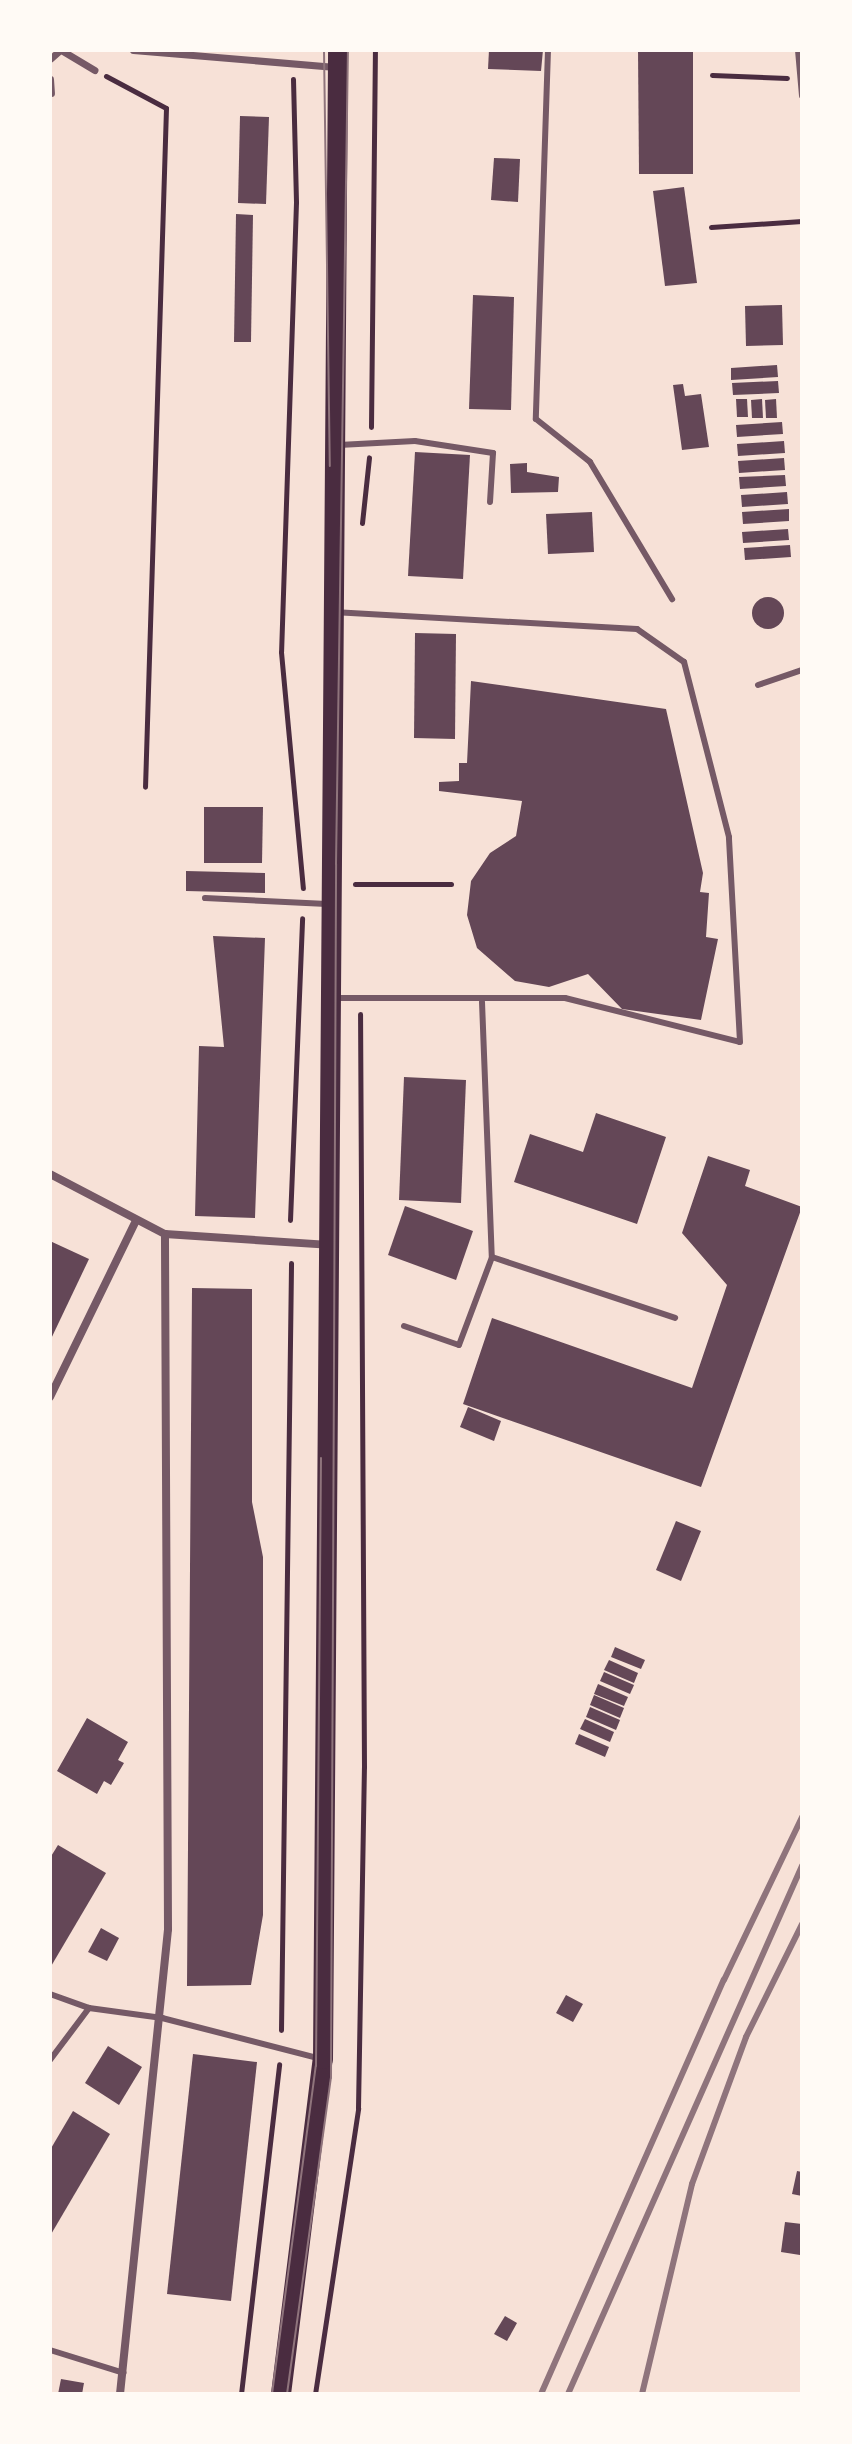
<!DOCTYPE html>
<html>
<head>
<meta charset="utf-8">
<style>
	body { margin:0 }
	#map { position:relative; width:852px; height:2444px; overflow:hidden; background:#f7e1d7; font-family:Rubik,sans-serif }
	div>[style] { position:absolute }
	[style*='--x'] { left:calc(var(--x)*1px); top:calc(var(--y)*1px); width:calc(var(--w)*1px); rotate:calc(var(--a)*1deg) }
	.building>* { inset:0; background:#644757 }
	.round { border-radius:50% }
	.path>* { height:5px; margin:-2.5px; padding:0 2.5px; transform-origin:2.5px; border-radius:2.5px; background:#4a2c40 }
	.service>* { height:6px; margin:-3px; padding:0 3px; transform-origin:3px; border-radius:3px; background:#755966 }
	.pedestrian>* { height:7px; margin:-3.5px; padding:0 3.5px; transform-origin:3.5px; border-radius:3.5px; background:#755966 }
	.minor>* { height:8px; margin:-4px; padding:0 4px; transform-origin:4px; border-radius:4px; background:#755966 }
	.primary>* { height:20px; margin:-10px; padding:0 10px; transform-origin:10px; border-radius:10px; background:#4a2c40 }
	.tram>* { height:2px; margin:-1px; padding:0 1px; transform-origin:1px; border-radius:1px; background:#8f747c }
	.rail>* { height:6px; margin:-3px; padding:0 3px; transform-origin:3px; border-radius:3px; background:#8f747c }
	span { translate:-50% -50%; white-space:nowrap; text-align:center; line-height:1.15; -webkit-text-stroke:6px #fffaf5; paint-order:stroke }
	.frame { position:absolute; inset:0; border:52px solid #fffaf5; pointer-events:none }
</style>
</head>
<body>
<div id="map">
	<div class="building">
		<i style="clip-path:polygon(489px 50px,543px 50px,541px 71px,488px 69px)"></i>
		<i style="clip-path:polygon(638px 50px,693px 50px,693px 174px,639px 174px)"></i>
		<i style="clip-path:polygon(240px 116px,269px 117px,266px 204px,238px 203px)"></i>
		<i style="clip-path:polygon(494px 158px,520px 159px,518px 202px,491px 200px)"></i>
		<i style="clip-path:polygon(684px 187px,697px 283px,665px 286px,653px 191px)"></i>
		<i style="clip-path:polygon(236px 214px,253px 215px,251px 342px,234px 342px)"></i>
		<i style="clip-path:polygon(473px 295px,514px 297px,511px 410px,469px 409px)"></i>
		<i style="clip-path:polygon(782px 305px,783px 345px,746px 346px,745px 306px)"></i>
		<i style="clip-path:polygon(777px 365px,778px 377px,731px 380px,731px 368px)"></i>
		<i style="clip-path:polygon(778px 381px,779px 393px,733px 395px,732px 383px)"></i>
		<i style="clip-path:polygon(683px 384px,685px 396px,701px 394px,709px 447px,682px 450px,673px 385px)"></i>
		<i style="clip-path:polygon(736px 399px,747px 399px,748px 417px,737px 417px)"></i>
		<i style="clip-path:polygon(762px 399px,763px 418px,752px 418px,751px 400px)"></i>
		<i style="clip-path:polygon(776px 399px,777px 418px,766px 418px,765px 400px)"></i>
		<i style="clip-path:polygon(782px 422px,783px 434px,737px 437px,736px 425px)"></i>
		<i style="clip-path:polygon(784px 441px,785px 453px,738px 456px,737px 444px)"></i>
		<i style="clip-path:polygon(415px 452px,470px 455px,463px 579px,408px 576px)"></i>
		<i style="clip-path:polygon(784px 458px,785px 470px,739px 473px,738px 461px)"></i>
		<i style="clip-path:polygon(527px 463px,527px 472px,559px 477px,558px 492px,511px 493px,510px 464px)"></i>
		<i style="clip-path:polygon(785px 475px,786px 486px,740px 489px,739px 477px)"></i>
		<i style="clip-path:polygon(787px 492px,788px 504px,742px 507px,741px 495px)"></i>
		<i style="clip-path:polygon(789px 509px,789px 521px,743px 524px,742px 512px)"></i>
		<i style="clip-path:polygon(592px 512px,594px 552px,548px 554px,546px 514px)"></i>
		<i style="clip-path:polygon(788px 529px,789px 540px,743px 543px,742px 532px)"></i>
		<i style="clip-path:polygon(790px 545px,791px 557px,745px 560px,744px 548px)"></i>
		<i class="round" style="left:752px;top:597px;width:32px;height:32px"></i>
		<i style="clip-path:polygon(415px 633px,456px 634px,455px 739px,414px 738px)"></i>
		<i style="clip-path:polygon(471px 681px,666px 709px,703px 873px,700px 892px,709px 893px,706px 937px,718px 939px,701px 1020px,622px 1009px,588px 974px,549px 987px,515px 981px,477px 948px,467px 915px,471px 881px,490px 853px,516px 836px,522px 801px,439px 791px,439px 782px,459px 781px,459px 763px,467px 763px)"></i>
		<i style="clip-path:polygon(204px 807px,263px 807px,262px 863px,204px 863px)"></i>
		<i style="clip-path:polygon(186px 871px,265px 873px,265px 893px,186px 891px)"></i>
		<i style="clip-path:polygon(213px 936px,265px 938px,255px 1218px,195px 1216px,199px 1046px,224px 1047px)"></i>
		<i style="clip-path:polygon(404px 1077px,466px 1080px,461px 1203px,399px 1200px)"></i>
		<i style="clip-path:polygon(596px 1113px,666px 1137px,637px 1224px,514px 1182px,530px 1134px,583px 1152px)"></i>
		<i style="clip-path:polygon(708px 1156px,750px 1170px,745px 1186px,802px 1207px,701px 1487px,463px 1404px,492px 1318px,692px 1388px,727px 1285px,682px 1233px)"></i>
		<i style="clip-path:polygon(405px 1206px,473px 1231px,456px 1280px,388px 1255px)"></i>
		<i style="clip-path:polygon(50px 1241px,89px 1259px,50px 1341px)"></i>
		<i style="clip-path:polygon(192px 1288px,252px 1289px,252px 1502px,263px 1557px,263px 1915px,251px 1985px,187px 1986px)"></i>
		<i style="clip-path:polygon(468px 1407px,501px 1421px,494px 1441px,460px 1427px)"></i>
		<i style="clip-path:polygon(676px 1521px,701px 1531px,681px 1581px,656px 1570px)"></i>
		<i style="clip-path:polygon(615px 1647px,645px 1660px,641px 1669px,611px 1657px)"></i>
		<i style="clip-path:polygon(609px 1660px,638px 1673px,634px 1683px,604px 1670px)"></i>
		<i style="clip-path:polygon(604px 1672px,634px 1685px,630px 1694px,600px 1681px)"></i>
		<i style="clip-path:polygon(598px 1684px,628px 1697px,624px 1706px,594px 1694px)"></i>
		<i style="clip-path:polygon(594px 1695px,624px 1708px,620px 1718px,590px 1705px)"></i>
		<i style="clip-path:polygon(590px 1707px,620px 1720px,616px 1730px,586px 1717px)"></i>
		<i style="clip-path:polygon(87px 1718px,128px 1742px,118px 1760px,124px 1763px,111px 1785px,104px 1781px,97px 1794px,57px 1771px)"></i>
		<i style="clip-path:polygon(585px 1719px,614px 1732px,610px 1742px,580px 1729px)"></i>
		<i style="clip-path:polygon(579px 1734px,609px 1747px,605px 1757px,575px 1744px)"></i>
		<i style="clip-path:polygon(58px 1845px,106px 1873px,50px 1968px,50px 1858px)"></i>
		<i style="clip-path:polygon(101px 1928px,119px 1938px,107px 1961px,88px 1952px)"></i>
		<i style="clip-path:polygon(566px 1995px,583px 2004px,573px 2022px,556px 2013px)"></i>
		<i style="clip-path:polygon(108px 2046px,142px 2067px,119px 2105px,85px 2083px)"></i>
		<i style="clip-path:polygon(193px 2054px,257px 2062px,231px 2301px,167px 2294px)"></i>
		<i style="clip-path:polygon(73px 2111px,110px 2134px,50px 2236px,50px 2150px)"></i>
		<i style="clip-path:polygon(797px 2171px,802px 2172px,802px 2196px,792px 2194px)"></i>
		<i style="clip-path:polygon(785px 2222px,802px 2224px,800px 2255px,781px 2252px)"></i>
		<i style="clip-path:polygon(505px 2316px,517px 2323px,507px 2341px,494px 2334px)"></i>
		<i style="clip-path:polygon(61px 2379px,84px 2383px,82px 2394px,58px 2394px)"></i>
	</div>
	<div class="path">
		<i style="--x:712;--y:75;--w:75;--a:2.3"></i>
		<i style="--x:106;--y:76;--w:68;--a:28.1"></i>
		<i style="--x:166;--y:108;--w:679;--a:91.77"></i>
		<i style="--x:293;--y:79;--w:123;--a:88.6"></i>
		<i style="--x:296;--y:202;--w:450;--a:91.9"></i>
		<i style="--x:281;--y:652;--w:237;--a:84.7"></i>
		<i style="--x:711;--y:227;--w:91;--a:-3.8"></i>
		<i style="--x:371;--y:427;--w:377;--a:-89.4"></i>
		<i style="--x:362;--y:523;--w:66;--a:-83.9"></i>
		<i style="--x:355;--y:884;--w:96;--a:0"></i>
		<i style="--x:290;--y:1220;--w:302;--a:-87.7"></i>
		<i style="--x:281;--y:2030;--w:767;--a:-89.25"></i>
		<i style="--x:241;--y:2394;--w:332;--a:-83.4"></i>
		<i style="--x:315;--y:2394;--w:289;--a:-81.4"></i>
		<i style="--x:358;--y:2108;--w:341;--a:-89"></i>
		<i style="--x:364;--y:1767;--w:753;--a:-90.3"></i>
	</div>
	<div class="service">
		<i style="--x:548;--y:50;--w:369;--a:91.9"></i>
		<i style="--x:536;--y:419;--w:69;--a:38.5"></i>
		<i style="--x:590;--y:462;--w:160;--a:59.1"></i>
		<i style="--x:798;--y:50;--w:46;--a:85"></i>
		<i style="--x:339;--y:445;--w:76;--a:-3"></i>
		<i style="--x:415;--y:441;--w:79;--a:8.7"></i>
		<i style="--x:493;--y:453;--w:49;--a:93.5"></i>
		<i style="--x:758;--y:685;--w:46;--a:-18.8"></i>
		<i style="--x:205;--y:898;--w:122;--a:2.8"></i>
		<i style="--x:336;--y:998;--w:229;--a:0"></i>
		<i style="--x:565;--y:998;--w:180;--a:14.1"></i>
		<i style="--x:740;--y:1042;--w:205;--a:-93.1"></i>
		<i style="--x:729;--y:837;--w:181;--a:-104.4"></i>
		<i style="--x:684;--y:662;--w:57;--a:-144.9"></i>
		<i style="--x:637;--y:629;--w:300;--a:-176.8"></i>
		<i style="--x:482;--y:1002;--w:255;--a:87.8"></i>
		<i style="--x:404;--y:1326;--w:58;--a:19.1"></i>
		<i style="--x:459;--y:1345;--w:94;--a:-69.4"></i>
		<i style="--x:492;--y:1257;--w:193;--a:18.4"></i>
		<i style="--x:50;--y:1994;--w:41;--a:19.7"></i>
		<i style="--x:89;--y:2008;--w:74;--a:7.8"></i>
		<i style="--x:162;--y:2018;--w:161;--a:14.4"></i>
		<i style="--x:50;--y:2060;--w:65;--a:-53.1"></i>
		<i style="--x:50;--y:2350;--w:77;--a:17.3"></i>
	</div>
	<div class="pedestrian">
		<i style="--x:61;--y:50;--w:39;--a:31"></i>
		<i style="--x:133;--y:50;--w:203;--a:4.8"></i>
		<i style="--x:50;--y:59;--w:13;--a:-42"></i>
		<i style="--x:50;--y:79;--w:14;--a:86"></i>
	</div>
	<div class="minor">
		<i style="--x:50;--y:1174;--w:130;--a:27.6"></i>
		<i style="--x:165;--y:1234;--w:164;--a:3.8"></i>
		<i style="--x:50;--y:1397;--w:196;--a:-64"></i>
		<i style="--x:120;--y:2394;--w:467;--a:-84.1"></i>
		<i style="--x:168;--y:1929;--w:695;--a:-90.25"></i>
	</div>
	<div class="primary">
		<i style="--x:281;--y:2394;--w:338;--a:-82.9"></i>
		<i style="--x:323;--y:2059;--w:2009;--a:-89.57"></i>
	</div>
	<div class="tram">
		<i style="--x:324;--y:50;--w:416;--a:89.2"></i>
		<i style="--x:272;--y:2394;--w:331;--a:-82.4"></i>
		<i style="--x:316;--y:2066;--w:608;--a:-89.53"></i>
		<i style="--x:287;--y:2394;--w:319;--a:-82.1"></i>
		<i style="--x:331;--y:2078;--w:1214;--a:-89.76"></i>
		<i style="--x:336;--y:864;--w:814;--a:-89.16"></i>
	</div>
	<div class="rail">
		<i style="--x:541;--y:2394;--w:453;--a:-66.2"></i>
		<i style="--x:724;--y:1980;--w:181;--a:-64.4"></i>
		<i style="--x:568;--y:2394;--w:578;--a:-66.1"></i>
		<i style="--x:642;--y:2394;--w:216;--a:-76.6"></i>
		<i style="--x:692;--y:2184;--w:157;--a:-69.8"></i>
		<i style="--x:746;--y:2037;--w:126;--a:-63.6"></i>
	</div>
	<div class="frame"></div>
</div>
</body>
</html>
